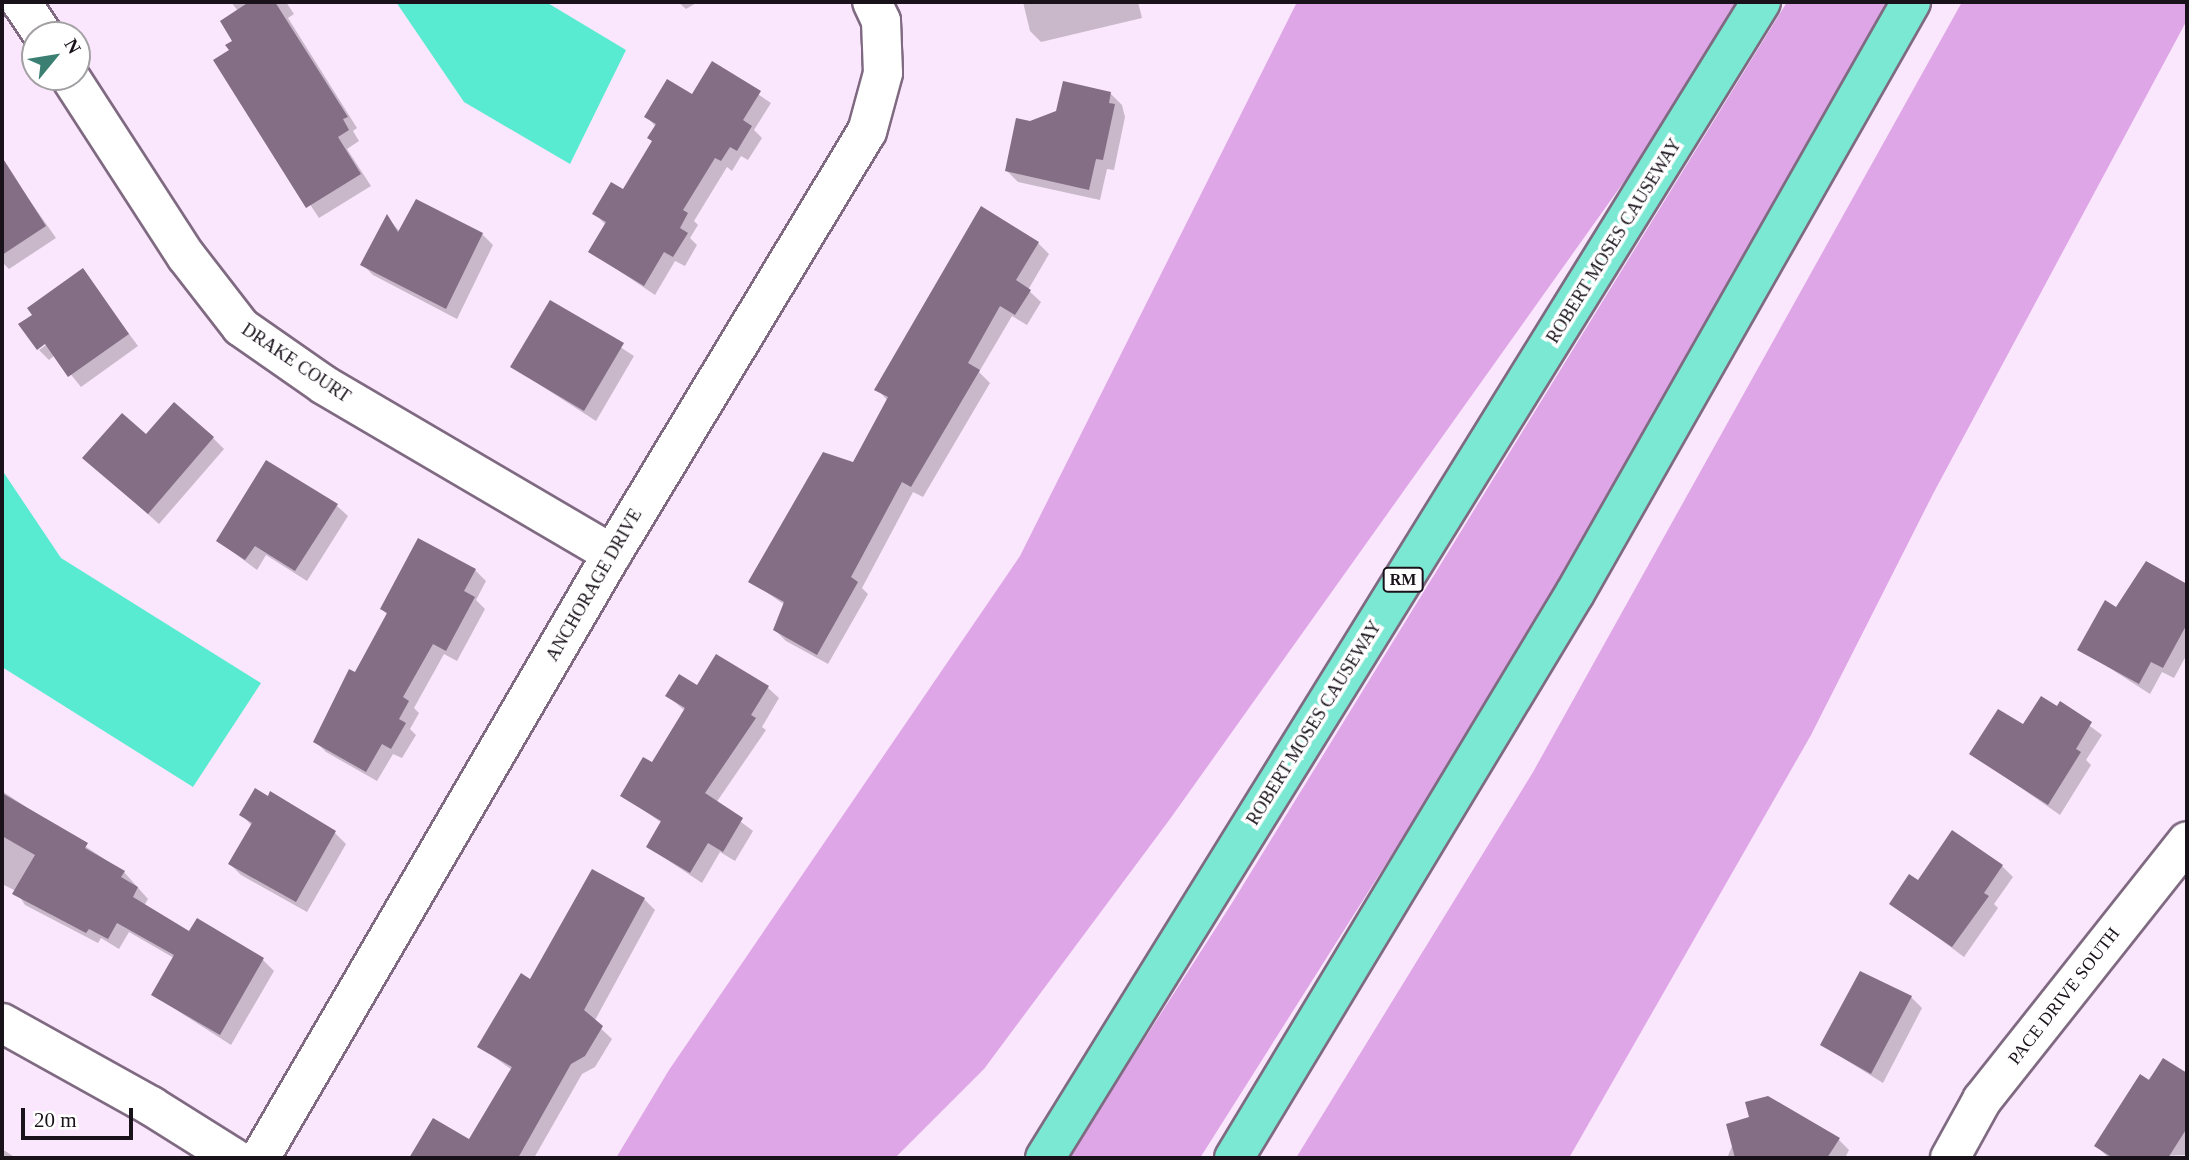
<!DOCTYPE html>
<html>
<head>
<meta charset="utf-8">
<style>
	body { margin:0 }
	#map { position:relative; width:2189px; height:1160px; overflow:hidden; background:#fae7fd; font-family:Georgia,serif }
	div>[style] { position:absolute }
	[style*='--x'] { left:calc(var(--x)*1px); top:calc(var(--y)*1px); width:calc(var(--w)*1px); rotate:calc(var(--a)*1deg) }
	.green>* { inset:0; background:#dea6e6 }
	.water>* { inset:0; background:#59ebd1 }
	.shadow>* { inset:0; background:#0003 }
	.building>* { inset:0; background:#846e86 }
	.roads { filter:drop-shadow(2px 0 #7f6a82) drop-shadow(-2px 0 #7f6a82) drop-shadow(0 2px #7f6a82) drop-shadow(0 -2px #7f6a82) }
	.minor>* { height:38px; margin:-19px; padding:0 19px; transform-origin:19px; border-radius:19px; background:#fff }
	.highway>* { height:38px; margin:-19px; padding:0 19px; transform-origin:19px; border-radius:19px; background:#7ae8d2 }
	span { translate:-50% -50%; white-space:nowrap; text-align:center; line-height:1.15; -webkit-text-stroke:7px #fff; paint-order:stroke }
	.shield-label span { padding:2px 5px; background:#fff; border:2px solid; border-radius:5px; -webkit-text-stroke-width:0 }
	.shield-label { font-size:16px; color:#1a121b; font-weight:700 }
	.street-label { font-size:18px; color:#1a121b }
	.frame { position:absolute; inset:0; border:4px solid #1a121b; pointer-events:none }
	.north { position:absolute; left:21px; top:21px; width:70px; height:70px; box-sizing:border-box; background:#fff; border:2px solid #a3a0a4; border-radius:50%; rotate:60deg; font-size:19px; font-weight:700; line-height:28px; text-align:center; color:#1a121b }
	.north::after { content:''; display:block; margin:auto; width:24px; height:32px; background:#3b7f72; clip-path:polygon(50% 0,100% 100%,50% 72%,0 100%) }
	.scale { position:absolute; left:21px; top:1108px; width:112px; height:32px; box-sizing:border-box; border:4px solid #1a121b; border-top:0; padding-left:9px; font-size:21px; line-height:24px; white-space:nowrap; color:#1a121b; -webkit-text-stroke:5px #fff; paint-order:stroke }
</style>
</head>
<body>
<div id="map">
	<div class="green">
		<i style="clip-path:polygon(1297px 2px,1736px 2px,1633px 169px,1170px 819px,984px 1069px,895px 1158px,616px 1158px,669px 1070px,1020px 556px)"></i>
		<i style="clip-path:polygon(1787px 2px,1886px 2px,1707px 336px,1427px 799px,1200px 1158px,1068px 1158px,1232px 903px)"></i>
		<i style="clip-path:polygon(1962px 2px,2187px 2px,2187px 20px,1934px 492px,1811px 735px,1569px 1158px,1296px 1158px,1533px 772px)"></i>
	</div>
	<div class="water">
		<i style="clip-path:polygon(396px 2px,546px 2px,626px 50px,570px 164px,464px 102px)"></i>
		<i style="clip-path:polygon(2px 470px,61px 558px,261px 683px,193px 787px,2px 667px)"></i>
	</div>
	<div class="shadow">
		<i style="clip-path:polygon(231px 2px,286px 2px,294px 14px,288px 18px,357px 128px,353px 131px,359px 141px,347px 149px,371px 186px,319px 218px,215px 61px,231px 50px,235px 41px,238px 11px)"></i>
		<i style="clip-path:polygon(678px 2px,698px 2px,686px 9px)"></i>
		<i style="clip-path:polygon(1023px 2px,1138px 2px,1142px 18px,1041px 42px,1030px 31px)"></i>
		<i style="clip-path:polygon(713px 64px,771px 103px,754px 130px,762px 138px,748px 160px,741px 156px,732px 171px,727px 167px,694px 221px,698px 225px,690px 238px,697px 245px,685px 266px,675px 261px,655px 295px,591px 252px,605px 224px,594px 213px,624px 192px,654px 142px,656px 127px,646px 116px,692px 97px)"></i>
		<i style="clip-path:polygon(1111px 94px,1122px 105px,1125px 117px,1114px 170px,1107px 169px,1100px 200px,1018px 182px,1007px 171px,1030px 123px)"></i>
		<i style="clip-path:polygon(2px 161px,56px 238px,9px 269px,2px 262px)"></i>
		<i style="clip-path:polygon(387px 217px,400px 232px,482px 234px,493px 245px,457px 319px,373px 275px,362px 264px)"></i>
		<i style="clip-path:polygon(1038px 243px,1049px 254px,1028px 290px,1041px 302px,1027px 325px,1012px 316px,979px 372px,990px 383px,923px 497px,913px 492px,862px 588px,868px 594px,828px 664px,786px 641px,775px 630px,785px 605px,750px 581px,854px 464px,888px 401px,877px 389px)"></i>
		<i style="clip-path:polygon(82px 270px,138px 346px,81px 387px,55px 355px,49px 360px,39px 350px,53px 340px,34px 315px)"></i>
		<i style="clip-path:polygon(551px 302px,634px 356px,596px 421px,512px 367px)"></i>
		<i style="clip-path:polygon(146px 437px,213px 438px,224px 449px,159px 524px,96px 468px)"></i>
		<i style="clip-path:polygon(337px 506px,348px 516px,307px 581px,266px 555px,257px 570px,218px 541px)"></i>
		<i style="clip-path:polygon(2147px 563px,2187px 586px,2187px 654px,2174px 678px,2162px 672px,2150px 694px,2080px 649px,2117px 609px)"></i>
		<i style="clip-path:polygon(475px 570px,486px 581px,476px 600px,485px 609px,457px 661px,444px 654px,414px 708px,419px 713px,410px 729px,416px 735px,402px 758px,393px 754px,377px 781px,326px 752px,315px 741px,388px 615px,382px 609px)"></i>
		<i style="clip-path:polygon(698px 687px,768px 688px,779px 698px,762px 727px,766px 730px,716px 803px,753px 831px,735px 861px,720px 852px,702px 883px,648px 847px,662px 823px,622px 795px,652px 764px,685px 711px,668px 696px)"></i>
		<i style="clip-path:polygon(2060px 704px,2102px 735px,2086px 760px,2091px 765px,2060px 815px,1971px 753px)"></i>
		<i style="clip-path:polygon(2px 791px,124px 872px,148px 899px,144px 906px,190px 933px,263px 960px,274px 971px,231px 1045px,153px 995px,174px 958px,129px 932px,119px 949px,101px 938px,98px 943px,25px 905px,16px 891px,2px 884px)"></i>
		<i style="clip-path:polygon(268px 798px,335px 833px,346px 844px,307px 912px,241px 875px,230px 864px,252px 826px,242px 815px)"></i>
		<i style="clip-path:polygon(2002px 866px,2013px 877px,1994px 904px,1998px 908px,1964px 957px,1891px 903px,1918px 882px)"></i>
		<i style="clip-path:polygon(644px 899px,655px 910px,594px 1022px,612px 1039px,595px 1067px,582px 1074px,534px 1158px,411px 1158px,434px 1121px,470px 1142px,512px 1070px,479px 1046px,531px 981px)"></i>
		<i style="clip-path:polygon(1911px 997px,1922px 1008px,1883px 1083px,1822px 1045px)"></i>
		<i style="clip-path:polygon(2164px 1060px,2187px 1075px,2187px 1155px,2109px 1158px,2096px 1146px)"></i>
		<i style="clip-path:polygon(1838px 1139px,1849px 1150px,1845px 1158px,1727px 1158px,1733px 1144px)"></i>
		<i style="clip-path:polygon(2px 1149px,16px 1158px,2px 1158px)"></i>
	</div>
	<div class="building">
		<i style="clip-path:polygon(249px 2px,275px 2px,348px 117px,343px 119px,349px 130px,338px 137px,361px 174px,306px 208px,213px 60px,229px 50px,225px 45px,232px 41px,220px 21px)"></i>
		<i style="clip-path:polygon(712px 61px,761px 91px,743px 120px,752px 126px,737px 151px,730px 147px,721px 161px,715px 158px,683px 210px,688px 213px,680px 228px,688px 233px,673px 257px,664px 252px,644px 286px,588px 252px,606px 222px,592px 214px,611px 182px,623px 189px,652px 141px,647px 138px,656px 124px,644px 117px,667px 79px,692px 94px)"></i>
		<i style="clip-path:polygon(1063px 81px,1111px 92px,1109px 103px,1115px 104px,1103px 160px,1096px 159px,1089px 190px,1005px 171px,1016px 118px,1030px 121px,1056px 111px)"></i>
		<i style="clip-path:polygon(2px 157px,46px 226px,2px 255px)"></i>
		<i style="clip-path:polygon(416px 199px,483px 233px,446px 309px,360px 265px,387px 214px,398px 232px)"></i>
		<i style="clip-path:polygon(981px 206px,1039px 242px,1016px 280px,1031px 290px,1015px 315px,1000px 306px,968px 363px,980px 370px,911px 487px,902px 482px,851px 577px,858px 582px,817px 655px,773px 630px,784px 602px,748px 582px,823px 452px,853px 462px,888px 397px,874px 390px)"></i>
		<i style="clip-path:polygon(83px 268px,129px 334px,68px 377px,45px 344px,37px 350px,18px 324px,32px 315px,27px 308px)"></i>
		<i style="clip-path:polygon(550px 300px,624px 343px,584px 411px,510px 367px)"></i>
		<i style="clip-path:polygon(174px 402px,214px 437px,148px 514px,82px 458px,122px 413px,146px 434px)"></i>
		<i style="clip-path:polygon(266px 460px,338px 504px,295px 571px,255px 546px,245px 560px,216px 541px)"></i>
		<i style="clip-path:polygon(418px 538px,476px 569px,464px 591px,475px 597px,446px 651px,433px 644px,403px 697px,409px 701px,399px 719px,406px 723px,391px 749px,382px 744px,366px 772px,313px 742px,349px 669px,355px 672px,387px 613px,380px 609px)"></i>
		<i style="clip-path:polygon(2146px 561px,2187px 584px,2187px 624px,2163px 668px,2151px 662px,2139px 684px,2077px 650px,2105px 600px,2116px 607px)"></i>
		<i style="clip-path:polygon(716px 654px,769px 686px,751px 715px,756px 718px,705px 793px,743px 818px,723px 852px,708px 843px,690px 873px,646px 847px,661px 821px,620px 796px,643px 757px,652px 762px,685px 708px,665px 696px,679px 674px,697px 685px)"></i>
		<i style="clip-path:polygon(2041px 696px,2057px 706px,2060px 701px,2092px 722px,2076px 749px,2081px 752px,2048px 805px,1969px 754px,1998px 709px,2023px 724px)"></i>
		<i style="clip-path:polygon(255px 788px,268px 796px,270px 791px,336px 831px,296px 902px,228px 864px,252px 823px,239px 815px)"></i>
		<i style="clip-path:polygon(2px 793px,88px 843px,85px 848px,125px 871px,121px 877px,138px 887px,133px 897px,189px 931px,197px 918px,264px 958px,220px 1035px,151px 995px,174px 955px,117px 923px,108px 939px,89px 929px,86px 933px,12px 894px,35px 855px,2px 836px)"></i>
		<i style="clip-path:polygon(1952px 830px,2003px 865px,1984px 893px,1989px 896px,1952px 947px,1889px 904px,1909px 874px,1918px 880px)"></i>
		<i style="clip-path:polygon(592px 869px,645px 898px,584px 1010px,603px 1026px,585px 1056px,571px 1064px,518px 1158px,409px 1158px,433px 1118px,469px 1139px,512px 1067px,477px 1047px,521px 973px,530px 979px)"></i>
		<i style="clip-path:polygon(1860px 971px,1912px 996px,1871px 1074px,1820px 1045px)"></i>
		<i style="clip-path:polygon(2163px 1058px,2187px 1073px,2187px 1128px,2168px 1158px,2113px 1158px,2094px 1146px,2140px 1074px,2149px 1080px)"></i>
		<i style="clip-path:polygon(1768px 1096px,1840px 1138px,1827px 1158px,1735px 1158px,1726px 1124px,1749px 1117px,1745px 1102px)"></i>
	</div>
	<div class="roads">
		<div class="minor">
			<i style="--x:21;--y:2;--w:40;--a:56"></i>
			<i style="--x:70;--y:77;--w:213;--a:57.1"></i>
			<i style="--x:186;--y:256;--w:90;--a:52.2"></i>
			<i style="--x:241;--y:327;--w:101;--a:34.9"></i>
			<i style="--x:324;--y:385;--w:334;--a:30.4"></i>
			<i style="--x:2;--y:1023;--w:171;--a:29.1"></i>
			<i style="--x:151;--y:1106;--w:98;--a:32.1"></i>
			<i style="--x:260;--y:1158;--w:699;--a:-59.77"></i>
			<i style="--x:612;--y:554;--w:493;--a:-58.9"></i>
			<i style="--x:867;--y:132;--w:61;--a:-74.8"></i>
			<i style="--x:883;--y:73;--w:52;--a:-92.2"></i>
			<i style="--x:881;--y:21;--w:21;--a:-115"></i>
			<i style="--x:1950;--y:1158;--w:66;--a:-61.1"></i>
			<i style="--x:1982;--y:1100;--w:330;--a:-51.6"></i>
		</div>
		<div class="highway">
			<i style="--x:1045;--y:1158;--w:1360;--a:-58.23"></i>
			<i style="--x:1234;--y:1158;--w:660;--a:-58.89"></i>
			<i style="--x:1575;--y:593;--w:680;--a:-60.38"></i>
		</div>
	</div>
	<div class="shield-label">
		<span style="left:1403px;top:580px">RM</span>
	</div>
	<div class="street-label">
		<span style="left:1614px;top:241px;rotate:-58deg">ROBERT MOSES CAUSEWAY</span>
		<span style="left:296px;top:363px;rotate:34deg">DRAKE COURT</span>
		<span style="left:594px;top:585px;rotate:-60deg">ANCHORAGE DRIVE</span>
		<span style="left:1314px;top:723px;rotate:-58deg">ROBERT MOSES CAUSEWAY</span>
		<span style="left:2064px;top:996px;rotate:-52deg">PACE DRIVE SOUTH</span>
	</div>
	<div class="frame"></div>
	<div class="north">N</div>
	<div class="scale">20 m</div>
</div>
</body>
</html>
